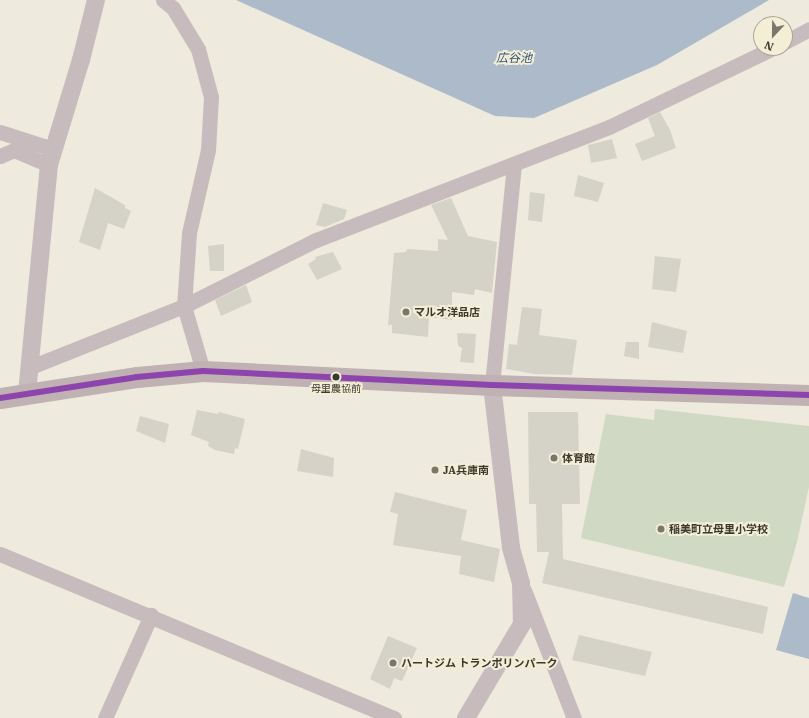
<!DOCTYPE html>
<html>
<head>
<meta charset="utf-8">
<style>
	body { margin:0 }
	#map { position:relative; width:809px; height:718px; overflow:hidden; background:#eeeadd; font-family:"IBM Plex Serif","Noto Sans JP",serif }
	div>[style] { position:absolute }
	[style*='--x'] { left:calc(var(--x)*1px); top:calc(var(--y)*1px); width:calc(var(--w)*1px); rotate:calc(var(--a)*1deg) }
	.green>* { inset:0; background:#d0d9c4 }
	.water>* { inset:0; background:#acbac9 }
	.building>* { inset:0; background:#d5d2c8 }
	.minor>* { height:15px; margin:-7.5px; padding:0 7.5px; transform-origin:7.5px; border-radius:7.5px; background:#c8bbbd }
	.tertiary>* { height:18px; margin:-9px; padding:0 9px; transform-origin:9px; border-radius:9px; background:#c8bbbd }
	.secondary>* { height:21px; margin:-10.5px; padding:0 10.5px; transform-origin:10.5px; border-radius:10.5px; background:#c0b1b3 }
	.bus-1>* { height:6px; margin:-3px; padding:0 3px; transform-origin:3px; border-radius:3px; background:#8e44ad }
	.dots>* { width:11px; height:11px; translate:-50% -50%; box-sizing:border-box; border:2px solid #f4eed7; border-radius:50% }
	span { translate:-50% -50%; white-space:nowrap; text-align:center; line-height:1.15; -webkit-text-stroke:4px #f4eed7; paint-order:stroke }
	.bus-label { font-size:10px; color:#3a382f }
	.poi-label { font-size:11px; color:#3a382f; font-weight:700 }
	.left { translate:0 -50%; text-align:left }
	.water-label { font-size:12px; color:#2f5279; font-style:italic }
	.north { position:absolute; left:753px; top:16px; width:40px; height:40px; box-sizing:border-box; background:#f4eed7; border:1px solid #aaa594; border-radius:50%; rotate:202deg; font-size:11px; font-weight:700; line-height:16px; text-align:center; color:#3a382f }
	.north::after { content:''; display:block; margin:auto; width:14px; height:18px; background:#79766c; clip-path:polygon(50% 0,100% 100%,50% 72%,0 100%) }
</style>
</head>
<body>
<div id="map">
	<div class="green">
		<i style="clip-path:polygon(655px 409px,809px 426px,809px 487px,797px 542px,784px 587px,581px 538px,606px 414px,654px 420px)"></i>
	</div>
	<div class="water">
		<i style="clip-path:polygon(236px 0,769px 0,657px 65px,534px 118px,495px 116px)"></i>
		<i style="clip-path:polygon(793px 593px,809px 598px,809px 659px,776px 650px)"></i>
	</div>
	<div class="building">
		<i style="clip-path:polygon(660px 112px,670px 130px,676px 148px,642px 161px,635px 144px,655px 136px,648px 118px)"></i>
		<i style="clip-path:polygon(612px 139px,617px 158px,591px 163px,588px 145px)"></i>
		<i style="clip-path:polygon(578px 175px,604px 183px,598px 202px,574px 196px)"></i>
		<i style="clip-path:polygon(95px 188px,125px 205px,125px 208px,131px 211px,124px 229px,108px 223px,100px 250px,79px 242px)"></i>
		<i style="clip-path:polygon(530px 192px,545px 194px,542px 222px,528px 220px)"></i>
		<i style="clip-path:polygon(451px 198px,468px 236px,497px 242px,492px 293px,475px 289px,474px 295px,452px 292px,452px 320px,429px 317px,428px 337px,392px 333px,392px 325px,388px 325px,394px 253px,406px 252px,407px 249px,438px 251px,438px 239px,448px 240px,431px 205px)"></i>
		<i style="clip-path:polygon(323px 203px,347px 210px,344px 219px,325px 227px,316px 225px)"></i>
		<i style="clip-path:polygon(224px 244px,224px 271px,210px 271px,208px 246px)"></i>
		<i style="clip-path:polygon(333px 252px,342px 269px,317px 280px,308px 264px,316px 259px,315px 257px)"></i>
		<i style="clip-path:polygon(655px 256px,681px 259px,676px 292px,652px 289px)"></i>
		<i style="clip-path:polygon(246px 285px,252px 302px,221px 316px,215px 300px)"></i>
		<i style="clip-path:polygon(522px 307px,542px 309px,539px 335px,577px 340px,572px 375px,534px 374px,506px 369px,509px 344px,517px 345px)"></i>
		<i style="clip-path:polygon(652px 322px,687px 331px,683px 353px,648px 347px)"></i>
		<i style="clip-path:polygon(457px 333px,476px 334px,474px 363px,460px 362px,462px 348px,458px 346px)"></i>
		<i style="clip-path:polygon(626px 342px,639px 342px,639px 359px,624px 356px)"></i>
		<i style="clip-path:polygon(197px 410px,218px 414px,219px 412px,245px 419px,238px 449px,235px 448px,234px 454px,215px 450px,208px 446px,209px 442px,191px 435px)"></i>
		<i style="clip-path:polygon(528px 412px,578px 412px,580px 504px,562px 504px,563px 559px,768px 607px,763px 634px,542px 583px,549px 552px,537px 552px,536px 504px,529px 504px)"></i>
		<i style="clip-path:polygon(140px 416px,169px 424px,165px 443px,136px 431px)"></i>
		<i style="clip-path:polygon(301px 449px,334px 458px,333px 477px,297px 471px)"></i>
		<i style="clip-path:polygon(395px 492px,467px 510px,461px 540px,500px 549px,494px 582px,459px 574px,461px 556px,393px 545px,398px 514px,390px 512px)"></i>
		<i style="clip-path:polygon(579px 635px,652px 652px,645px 676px,572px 660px)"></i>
		<i style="clip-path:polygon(388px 636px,417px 648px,402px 681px,394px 678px,390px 689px,370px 679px)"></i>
	</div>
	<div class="minor">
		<i style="--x:163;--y:0;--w:13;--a:39"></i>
		<i style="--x:173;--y:8;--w:48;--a:58.6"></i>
		<i style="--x:198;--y:49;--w:50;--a:74.8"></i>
		<i style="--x:211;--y:97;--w:53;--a:93.2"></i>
		<i style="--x:208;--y:150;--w:85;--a:102.9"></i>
		<i style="--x:189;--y:233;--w:73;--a:93.9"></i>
		<i style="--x:184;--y:306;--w:68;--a:73.7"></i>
		<i style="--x:785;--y:42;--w:27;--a:-28"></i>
		<i style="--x:0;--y:132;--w:56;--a:17.8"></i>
		<i style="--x:0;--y:156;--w:15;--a:-23"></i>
		<i style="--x:14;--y:150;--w:38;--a:23"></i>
		<i style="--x:28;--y:368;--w:168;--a:-21.7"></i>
		<i style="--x:184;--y:306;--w:148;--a:-26.6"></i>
		<i style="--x:316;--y:240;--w:314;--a:-21.1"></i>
		<i style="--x:609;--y:127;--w:182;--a:-25.7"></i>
		<i style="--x:492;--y:385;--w:220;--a:-84.3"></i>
		<i style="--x:0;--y:554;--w:427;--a:22.6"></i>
		<i style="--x:524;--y:590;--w:137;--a:68.7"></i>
		<i style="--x:105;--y:718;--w:113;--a:-65.9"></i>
	</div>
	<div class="tertiary">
		<i style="--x:27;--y:393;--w:229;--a:-84.5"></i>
		<i style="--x:49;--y:165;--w:110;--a:-73.1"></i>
		<i style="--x:81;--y:60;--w:62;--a:-76"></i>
		<i style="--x:466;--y:718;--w:109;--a:-59.2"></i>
		<i style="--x:522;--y:624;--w:41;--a:-91.4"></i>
		<i style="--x:521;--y:583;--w:37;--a:-106"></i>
		<i style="--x:511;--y:547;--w:163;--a:-96.7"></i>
	</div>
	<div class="secondary">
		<i style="--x:0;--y:398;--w:139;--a:-8.7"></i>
		<i style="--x:137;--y:377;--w:66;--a:-5.2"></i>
		<i style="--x:203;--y:371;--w:289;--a:2.8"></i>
		<i style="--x:492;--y:385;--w:317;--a:1.8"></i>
	</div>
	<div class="bus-1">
		<i style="--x:0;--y:398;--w:139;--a:-8.7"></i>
		<i style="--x:137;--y:377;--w:66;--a:-5.2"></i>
		<i style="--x:203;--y:371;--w:289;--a:2.8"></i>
		<i style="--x:492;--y:385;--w:317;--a:1.8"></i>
	</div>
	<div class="dots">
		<i style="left:406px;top:312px;background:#79766c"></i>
		<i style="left:336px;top:377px;background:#3a382f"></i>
		<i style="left:554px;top:458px;background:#79766c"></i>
		<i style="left:435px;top:470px;background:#79766c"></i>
		<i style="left:661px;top:529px;background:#79766c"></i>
		<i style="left:393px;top:663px;background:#79766c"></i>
	</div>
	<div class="bus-label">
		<span style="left:336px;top:389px">母里農協前</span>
	</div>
	<div class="poi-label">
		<span class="left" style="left:414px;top:312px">マルオ洋品店</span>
		<span class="left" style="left:562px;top:458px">体育館</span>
		<span class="left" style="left:443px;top:470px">JA兵庫南</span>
		<span class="left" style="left:669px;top:529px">稲美町立母里小学校</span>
		<span class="left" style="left:401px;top:663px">ハートジム トランポリンパーク</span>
	</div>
	<div class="water-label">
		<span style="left:514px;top:58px">広谷池</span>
	</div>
	<div class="north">N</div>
</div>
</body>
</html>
